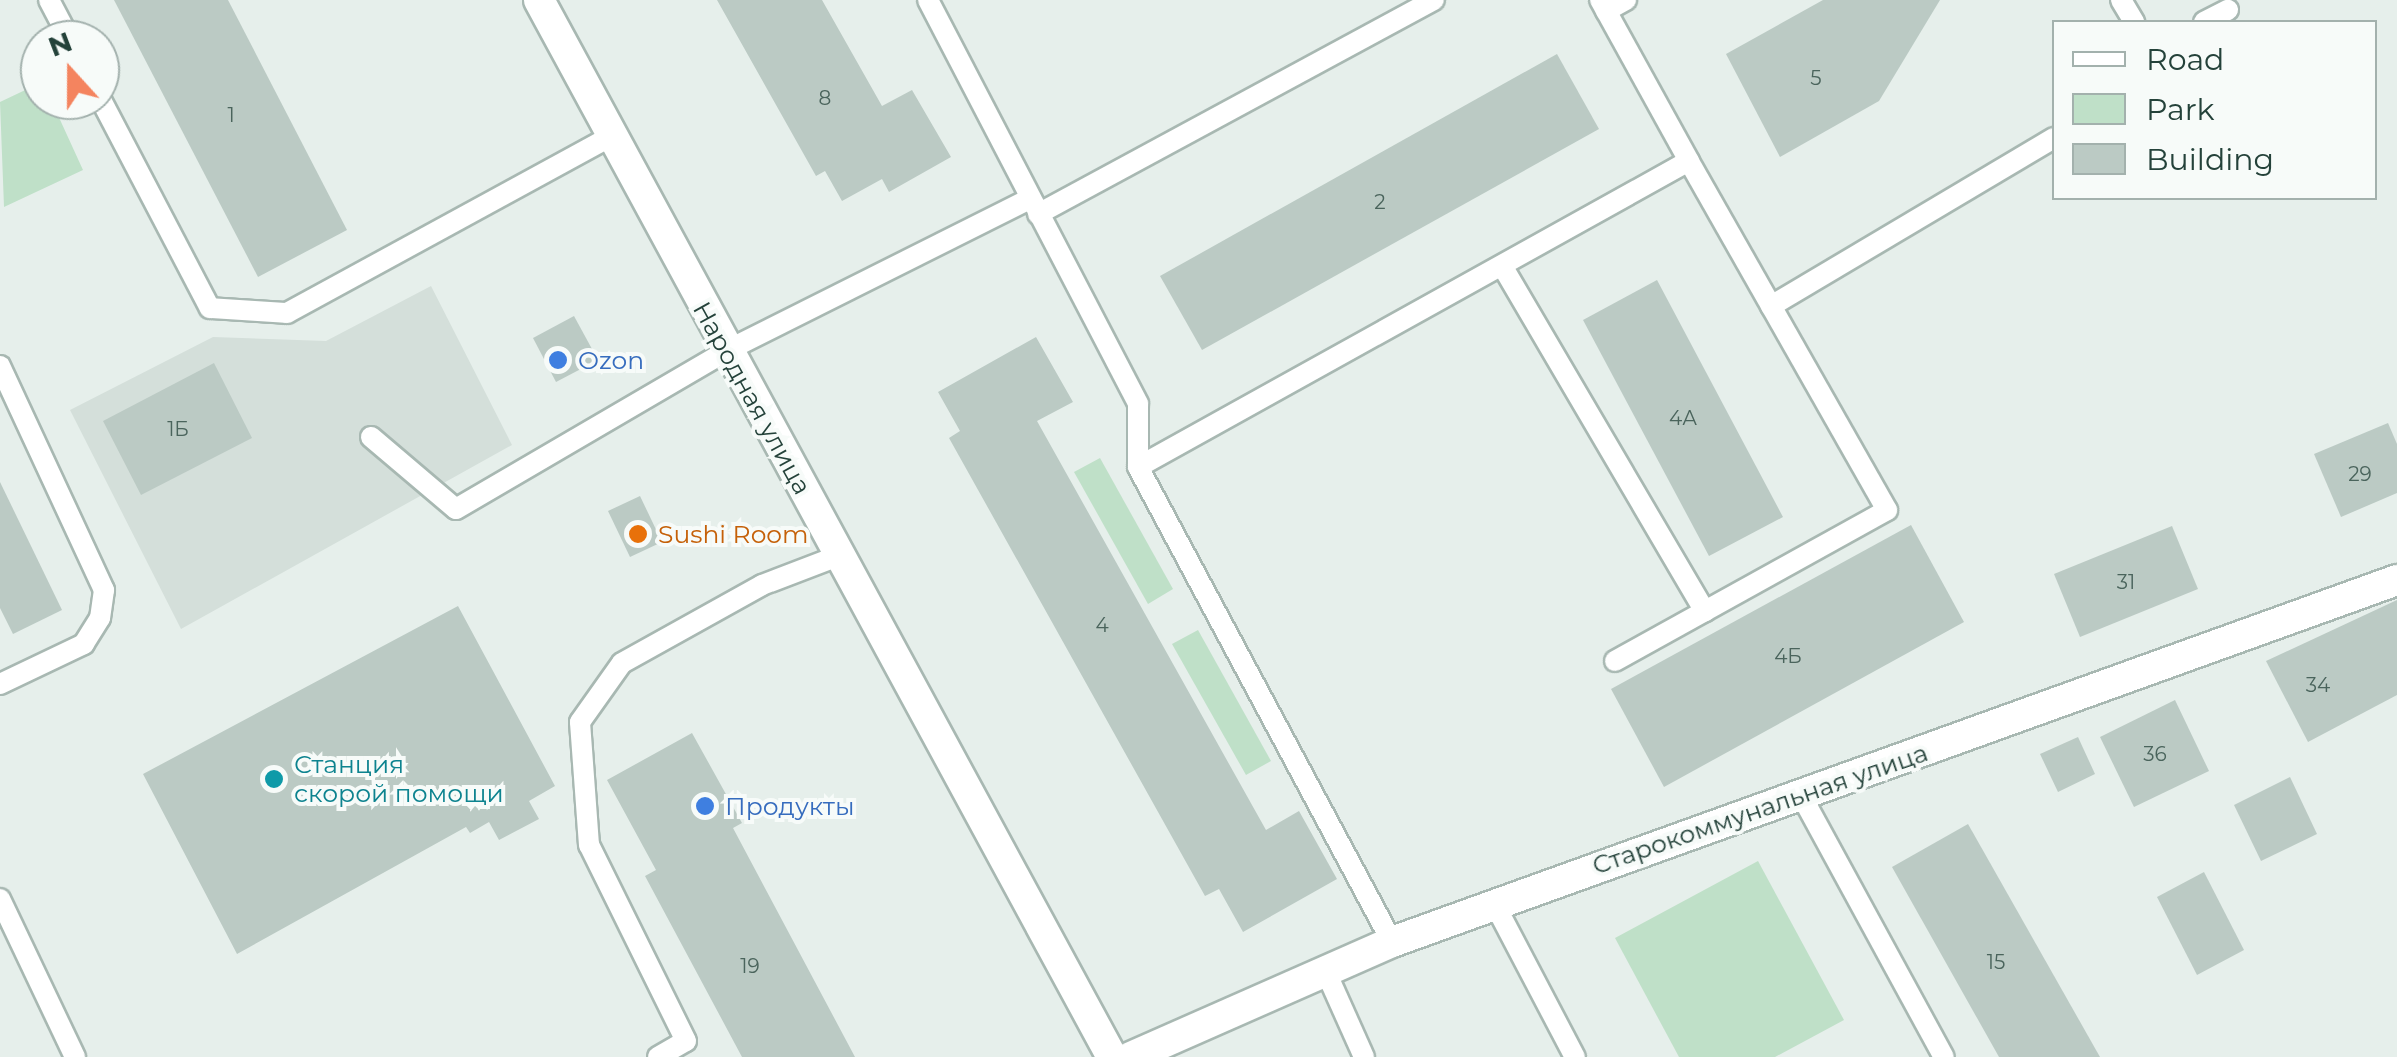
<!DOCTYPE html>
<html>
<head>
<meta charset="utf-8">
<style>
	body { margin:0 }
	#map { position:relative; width:2397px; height:1057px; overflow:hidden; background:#e6efeb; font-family:Montserrat,sans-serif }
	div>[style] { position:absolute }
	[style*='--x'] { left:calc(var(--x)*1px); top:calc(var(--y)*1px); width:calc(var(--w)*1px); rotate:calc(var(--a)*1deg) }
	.built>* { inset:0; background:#d4dfda }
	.green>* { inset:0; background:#bfe0c8 }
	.building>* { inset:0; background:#bbcac4 }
	.roads { filter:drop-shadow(2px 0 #a8b8b2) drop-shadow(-2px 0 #a8b8b2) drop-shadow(0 2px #a8b8b2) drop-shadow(0 -2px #a8b8b2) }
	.service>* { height:20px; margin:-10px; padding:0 10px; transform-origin:10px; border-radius:10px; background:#fff }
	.minor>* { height:30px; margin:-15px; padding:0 15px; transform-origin:15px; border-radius:15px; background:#fff }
	.dots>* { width:28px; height:28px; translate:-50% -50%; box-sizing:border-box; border:5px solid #f7fbf9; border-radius:50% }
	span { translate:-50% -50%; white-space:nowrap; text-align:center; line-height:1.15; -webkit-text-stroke:8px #f7fbf9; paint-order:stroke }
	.number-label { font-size:20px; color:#4a645c }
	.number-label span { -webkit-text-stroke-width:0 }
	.shop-label { font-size:25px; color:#366cbe }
	.left { translate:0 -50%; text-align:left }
	.street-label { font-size:25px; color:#24423a }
	.food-label { font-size:25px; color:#c56008 }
	.culture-label { font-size:25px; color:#0d838f }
	.legend { position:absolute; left:2052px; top:20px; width:325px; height:180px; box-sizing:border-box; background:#f7fbf9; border:2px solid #a3b1ad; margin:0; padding:12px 18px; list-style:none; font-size:30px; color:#24423a }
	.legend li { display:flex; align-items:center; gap:20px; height:50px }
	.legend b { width:50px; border:2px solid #a3b1ad }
	.north { position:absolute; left:20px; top:20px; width:100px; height:100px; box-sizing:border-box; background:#f7fbf9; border:2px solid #a3b1ad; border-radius:50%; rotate:339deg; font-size:28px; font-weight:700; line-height:40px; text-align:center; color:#24423a }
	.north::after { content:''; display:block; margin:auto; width:35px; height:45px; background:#f4845f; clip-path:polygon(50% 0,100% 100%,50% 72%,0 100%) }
</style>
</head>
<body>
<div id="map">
	<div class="built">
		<i style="clip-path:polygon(431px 286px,512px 445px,181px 629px,70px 410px,213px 337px,326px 341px)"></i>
	</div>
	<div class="green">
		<i style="clip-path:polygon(40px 83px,40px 100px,51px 100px,83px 170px,4px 207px,0 102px)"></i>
		<i style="clip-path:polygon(1100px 458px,1173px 589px,1148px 604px,1074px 472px)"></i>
		<i style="clip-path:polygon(1198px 630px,1271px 761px,1246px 775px,1172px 644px)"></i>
		<i style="clip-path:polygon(1758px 861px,1844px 1020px,1775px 1057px,1679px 1057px,1615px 938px)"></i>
	</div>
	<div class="building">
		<i style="clip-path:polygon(114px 0,228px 0,347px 230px,258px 277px)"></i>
		<i style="clip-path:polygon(717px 0,822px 0,882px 106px,912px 90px,951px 157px,889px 192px,882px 179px,842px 201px,825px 171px,816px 176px)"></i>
		<i style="clip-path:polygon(1823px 0,1940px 0,1879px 101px,1780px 157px,1726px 54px)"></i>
		<i style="clip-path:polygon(1557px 54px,1599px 129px,1202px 350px,1160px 276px)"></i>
		<i style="clip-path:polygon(1657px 280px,1783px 517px,1709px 556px,1583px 320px)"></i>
		<i style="clip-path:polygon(574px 316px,598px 360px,556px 382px,533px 338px)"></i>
		<i style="clip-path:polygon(1036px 337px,1073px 402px,1037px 421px,1266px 830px,1299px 811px,1337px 879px,1243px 932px,1219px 889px,1205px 896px,949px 438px,960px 431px,938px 392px)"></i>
		<i style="clip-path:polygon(214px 363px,252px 438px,141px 495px,103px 421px)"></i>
		<i style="clip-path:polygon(2388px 423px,2397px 444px,2397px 493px,2341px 517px,2314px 454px)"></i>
		<i style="clip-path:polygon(0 482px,62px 610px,13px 634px,0 608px)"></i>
		<i style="clip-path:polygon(640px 496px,662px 542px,630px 557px,608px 511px)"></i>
		<i style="clip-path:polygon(1911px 525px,1964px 622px,1664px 787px,1611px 689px)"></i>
		<i style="clip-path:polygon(2172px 526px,2198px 589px,2080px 637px,2054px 574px)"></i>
		<i style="clip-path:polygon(2397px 600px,2397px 695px,2308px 742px,2266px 661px)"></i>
		<i style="clip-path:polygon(458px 606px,555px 786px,529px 801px,539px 819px,499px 840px,489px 822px,470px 833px,466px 827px,237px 954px,143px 774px)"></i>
		<i style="clip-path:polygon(2175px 700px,2209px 771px,2134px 807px,2100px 737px)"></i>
		<i style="clip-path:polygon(692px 733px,742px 823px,733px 828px,855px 1057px,742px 1057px,645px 876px,656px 870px,607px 780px)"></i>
		<i style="clip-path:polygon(2078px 737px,2095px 774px,2058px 792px,2040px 754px)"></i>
		<i style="clip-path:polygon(2290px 777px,2317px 834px,2261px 861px,2234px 805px)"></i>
		<i style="clip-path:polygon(1968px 824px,2100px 1057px,1999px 1057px,1892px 867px)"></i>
		<i style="clip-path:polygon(2204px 872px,2244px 950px,2197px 975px,2157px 897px)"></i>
	</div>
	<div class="roads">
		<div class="service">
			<i style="--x:49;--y:0;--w:45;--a:62.3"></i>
			<i style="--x:928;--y:0;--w:455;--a:62.5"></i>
			<i style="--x:1138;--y:404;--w:63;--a:90"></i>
			<i style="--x:1138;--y:467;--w:539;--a:61.86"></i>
			<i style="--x:2121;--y:0;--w:26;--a:59"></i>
			<i style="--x:1606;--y:11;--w:23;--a:-29"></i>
			<i style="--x:2204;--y:22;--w:27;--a:-27"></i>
			<i style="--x:100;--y:98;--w:237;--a:62.4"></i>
			<i style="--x:210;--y:308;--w:77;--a:3.7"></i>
			<i style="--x:287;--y:313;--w:369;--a:-28.6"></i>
			<i style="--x:1038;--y:214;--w:450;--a:-28.4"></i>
			<i style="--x:1504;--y:269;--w:397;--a:59.6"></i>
			<i style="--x:1771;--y:306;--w:329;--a:-30.7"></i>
			<i style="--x:0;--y:366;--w:247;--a:65.1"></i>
			<i style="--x:104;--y:590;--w:28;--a:98"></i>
			<i style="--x:100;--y:618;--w:31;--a:122"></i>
			<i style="--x:84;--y:644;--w:93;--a:154.5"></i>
			<i style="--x:371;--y:437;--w:111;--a:40.3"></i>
			<i style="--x:456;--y:509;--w:313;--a:-30.3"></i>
			<i style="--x:726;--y:351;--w:340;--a:-26.6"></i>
			<i style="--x:1138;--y:467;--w:630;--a:-29.05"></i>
			<i style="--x:1689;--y:161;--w:184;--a:-118.9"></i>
			<i style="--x:1615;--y:661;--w:311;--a:-29"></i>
			<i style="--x:1887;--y:510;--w:401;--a:-119.6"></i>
			<i style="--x:1801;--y:795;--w:298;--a:61.4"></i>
			<i style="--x:0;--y:899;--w:175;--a:64.6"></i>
			<i style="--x:1494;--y:903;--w:174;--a:62.3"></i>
			<i style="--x:1326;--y:972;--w:93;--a:65.9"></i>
			<i style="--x:658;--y:1057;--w:32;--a:-30"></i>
			<i style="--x:686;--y:1041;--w:219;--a:-116.3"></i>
			<i style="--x:589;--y:845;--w:123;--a:-94.2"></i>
			<i style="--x:580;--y:722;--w:72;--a:-54.6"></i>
			<i style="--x:622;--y:663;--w:160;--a:-29.1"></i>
			<i style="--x:762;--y:585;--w:81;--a:-20.9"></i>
		</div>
		<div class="minor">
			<i style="--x:539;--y:0;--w:1202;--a:61.54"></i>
			<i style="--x:1131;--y:1057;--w:285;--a:-23.8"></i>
			<i style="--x:1392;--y:942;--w:1068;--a:-19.81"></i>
		</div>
	</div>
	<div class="dots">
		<i style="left:558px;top:360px;background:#3f7fe0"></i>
		<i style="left:638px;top:534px;background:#e8710a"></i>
		<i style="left:274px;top:779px;background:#0f9aa8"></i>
		<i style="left:705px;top:806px;background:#3f7fe0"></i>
	</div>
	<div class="number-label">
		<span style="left:1816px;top:78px">5</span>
		<span style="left:825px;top:98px">8</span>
		<span style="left:231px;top:115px">1</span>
		<span style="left:1380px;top:202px">2</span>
		<span style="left:1683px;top:418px">4А</span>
		<span style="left:178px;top:429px">1Б</span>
		<span style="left:2360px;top:474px">29</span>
		<span style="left:2126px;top:582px">31</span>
		<span style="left:1102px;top:625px">4</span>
		<span style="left:1788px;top:656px">4Б</span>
		<span style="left:2318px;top:685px">34</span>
		<span style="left:2155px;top:754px">36</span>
		<span style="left:1996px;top:962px">15</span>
		<span style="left:750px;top:966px">19</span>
	</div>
	<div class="shop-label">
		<span class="left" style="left:578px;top:360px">Ozon</span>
		<span class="left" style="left:725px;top:806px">Продукты</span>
	</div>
	<div class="street-label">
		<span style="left:752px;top:398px;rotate:61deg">Народная улица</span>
		<span style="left:1760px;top:809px;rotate:-19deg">Старокоммунальная улица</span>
	</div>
	<div class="food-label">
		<span class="left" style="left:658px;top:534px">Sushi Room</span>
	</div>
	<div class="culture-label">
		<span class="left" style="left:294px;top:779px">Станция<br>скорой помощи</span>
	</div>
	<ul class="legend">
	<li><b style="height:12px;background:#fff"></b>Road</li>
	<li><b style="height:28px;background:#bfe0c8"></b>Park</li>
	<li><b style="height:28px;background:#bbcac4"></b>Building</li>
	</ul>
	<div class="north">N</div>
</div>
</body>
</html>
